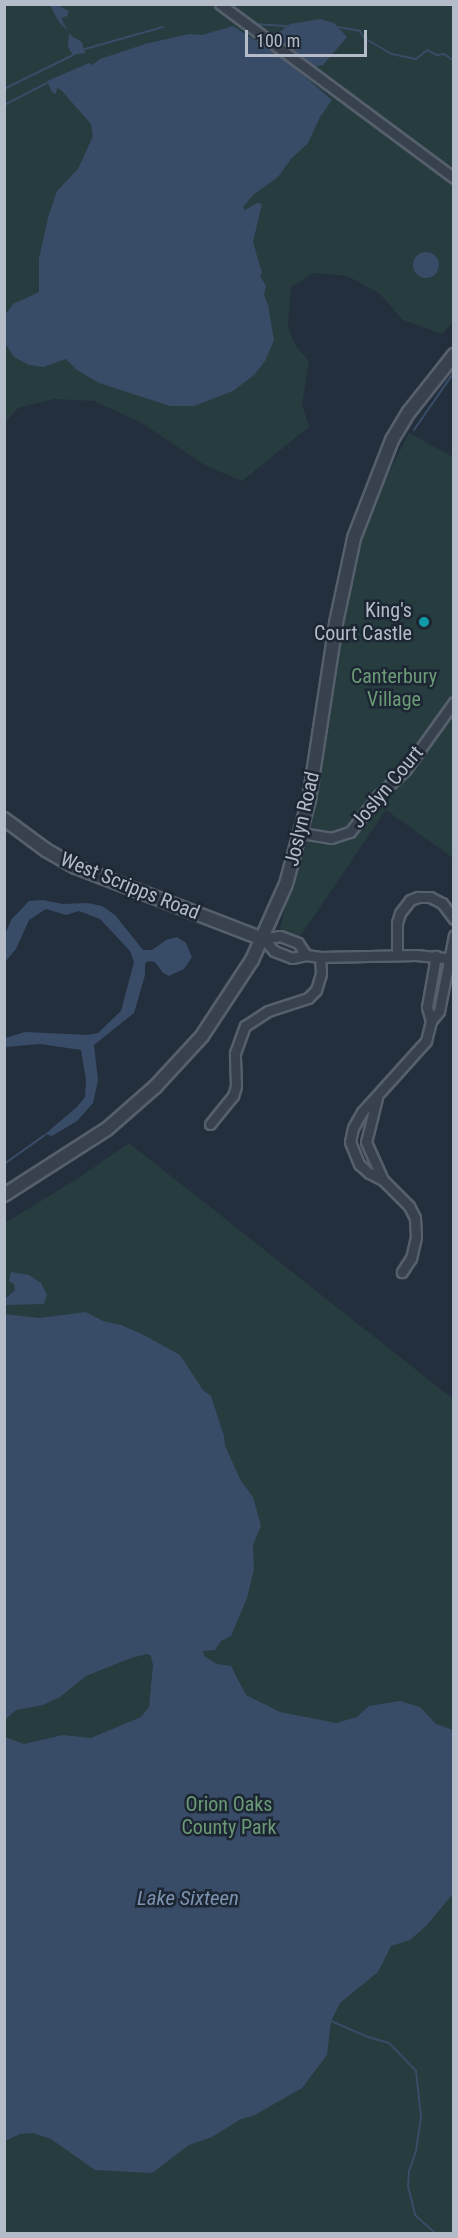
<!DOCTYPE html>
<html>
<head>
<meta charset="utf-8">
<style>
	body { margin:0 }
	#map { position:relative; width:458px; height:2238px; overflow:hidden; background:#242f3e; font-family:"Roboto Condensed",sans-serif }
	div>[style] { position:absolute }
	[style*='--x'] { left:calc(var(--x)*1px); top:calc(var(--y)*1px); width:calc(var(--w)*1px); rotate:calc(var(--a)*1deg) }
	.green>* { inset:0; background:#263c3f }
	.water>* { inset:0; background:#394c67 }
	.round { border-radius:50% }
	.stream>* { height:2px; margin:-1px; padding:0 1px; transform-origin:1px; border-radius:1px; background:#394c67 }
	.roads { filter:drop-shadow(2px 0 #565f6c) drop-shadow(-2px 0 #565f6c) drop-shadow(0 2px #565f6c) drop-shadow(0 -2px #565f6c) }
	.minor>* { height:9px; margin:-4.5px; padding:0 4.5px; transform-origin:4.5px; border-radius:4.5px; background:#38414e }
	.tertiary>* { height:12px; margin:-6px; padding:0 6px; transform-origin:6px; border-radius:6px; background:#38414e }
	.dots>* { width:16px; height:16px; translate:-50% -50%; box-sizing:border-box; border:3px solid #1d2633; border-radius:50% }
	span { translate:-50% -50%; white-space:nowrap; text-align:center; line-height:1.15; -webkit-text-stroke:5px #1d2633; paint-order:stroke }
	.poi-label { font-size:20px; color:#b4bcc9 }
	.right { translate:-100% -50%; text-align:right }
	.park-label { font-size:20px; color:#6b9a76 }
	.street-label { font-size:20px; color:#b4bcc9 }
	.water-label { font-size:21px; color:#7c92b1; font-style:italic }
	.frame { position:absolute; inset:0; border:6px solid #b4bcc9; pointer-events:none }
	.scale { position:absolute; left:245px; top:30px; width:122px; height:27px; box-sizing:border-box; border:3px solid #b4bcc9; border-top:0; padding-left:8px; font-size:18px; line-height:21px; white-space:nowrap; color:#b4bcc9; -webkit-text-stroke:4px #1d2633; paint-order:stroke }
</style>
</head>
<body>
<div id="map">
	<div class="green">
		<i style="clip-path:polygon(4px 5px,453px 5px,453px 170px,415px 147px,255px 27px,244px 29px,453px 184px,453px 322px,442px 334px,403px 320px,379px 293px,347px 276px,313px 273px,291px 287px,288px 328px,297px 348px,309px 361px,302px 404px,309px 427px,242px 481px,206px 466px,140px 422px,94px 401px,54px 399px,18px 408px,5px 423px)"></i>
		<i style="clip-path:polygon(409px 433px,453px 457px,453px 858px,386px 810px,299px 938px,280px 928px,294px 874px,306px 847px,355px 560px,370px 510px)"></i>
		<i style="clip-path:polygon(129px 1143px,453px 1399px,453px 2233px,5px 2234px,5px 1223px,80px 1177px)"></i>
	</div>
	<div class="water">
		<i style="clip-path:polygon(50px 5px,57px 5px,69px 11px,67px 16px,61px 18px,70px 35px,82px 42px,85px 53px,73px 55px,68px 47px,69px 32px,59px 22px)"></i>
		<i style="clip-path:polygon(320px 19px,334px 23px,347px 37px,323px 65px,315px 67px,282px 45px,279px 32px,290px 24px)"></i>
		<i style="clip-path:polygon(233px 26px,283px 58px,332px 100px,320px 117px,308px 143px,291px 159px,278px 177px,253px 195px,243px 207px,245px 210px,257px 203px,262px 204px,253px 242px,262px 273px,260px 276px,266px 286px,264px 295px,268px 305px,274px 340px,265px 361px,254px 375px,233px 391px,194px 406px,170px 406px,99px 383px,77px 370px,66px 359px,43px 367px,29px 365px,14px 357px,5px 343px,5px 315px,13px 304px,39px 292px,39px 258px,49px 214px,57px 191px,78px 169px,93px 136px,91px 124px,61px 90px,57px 88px,56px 94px,52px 92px,47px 81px,89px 63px,92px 65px,100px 59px,145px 44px,189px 34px,202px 35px)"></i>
		<i class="round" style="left:413px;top:252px;width:26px;height:26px"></i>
		<i style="clip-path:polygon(43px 900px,63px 904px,88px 903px,102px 906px,115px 915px,143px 950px,152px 950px,166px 940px,177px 937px,186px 943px,192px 957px,184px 969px,169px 976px,163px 973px,155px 962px,148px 961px,145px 964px,145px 975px,134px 1013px,94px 1045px,98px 1080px,93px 1103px,77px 1121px,52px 1136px,45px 1134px,77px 1107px,85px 1097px,86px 1080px,81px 1050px,40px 1044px,5px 1047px,5px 1038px,25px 1032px,88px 1035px,98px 1033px,121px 1011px,134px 962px,130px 951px,100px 919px,79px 911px,66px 915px,46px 909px,29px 920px,16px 949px,5px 962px,5px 935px,11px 920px,29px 901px)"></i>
		<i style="clip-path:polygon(11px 1272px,29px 1275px,41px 1283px,47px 1295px,44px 1304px,5px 1305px,5px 1299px,15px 1290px,14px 1284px,9px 1281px)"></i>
		<i style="clip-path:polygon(86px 1312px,103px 1321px,121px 1325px,142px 1334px,180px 1355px,203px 1390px,211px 1396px,224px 1436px,225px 1446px,241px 1481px,253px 1497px,261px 1526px,253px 1545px,254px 1569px,247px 1598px,231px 1636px,221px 1641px,215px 1650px,203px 1651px,204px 1656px,217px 1664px,231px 1666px,246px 1695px,280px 1712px,336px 1723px,357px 1717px,369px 1706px,400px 1701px,420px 1707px,436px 1724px,453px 1730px,454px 1892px,451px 1896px,427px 1925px,410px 1940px,391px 1946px,378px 1972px,340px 2003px,331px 2021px,327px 2055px,302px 2088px,253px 2116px,241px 2119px,212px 2137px,189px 2145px,152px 2173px,95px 2170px,51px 2139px,33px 2133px,20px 2134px,5px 2141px,5px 1737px,24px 1744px,63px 1735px,91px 1738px,141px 1717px,149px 1707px,153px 1665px,151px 1656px,147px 1654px,131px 1658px,86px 1676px,60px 1697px,43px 1705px,16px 1710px,5px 1720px,5px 1314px,39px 1318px)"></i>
	</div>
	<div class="stream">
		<i style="--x:256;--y:24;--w:32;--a:4"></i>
		<i style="--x:338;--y:27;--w:22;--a:10"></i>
		<i style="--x:360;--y:31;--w:8;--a:60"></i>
		<i style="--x:364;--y:38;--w:32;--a:30"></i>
		<i style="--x:392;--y:54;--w:25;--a:12"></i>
		<i style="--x:416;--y:59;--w:14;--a:-39"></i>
		<i style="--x:427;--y:50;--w:11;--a:27"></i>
		<i style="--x:437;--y:55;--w:7;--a:-8"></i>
		<i style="--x:444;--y:54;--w:12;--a:35"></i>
		<i style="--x:85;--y:49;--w:81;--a:-15.8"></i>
		<i style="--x:4;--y:89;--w:77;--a:-26.2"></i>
		<i style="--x:4;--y:105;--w:48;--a:-27.1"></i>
		<i style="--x:414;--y:430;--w:70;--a:-55.4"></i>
		<i style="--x:4;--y:1164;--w:50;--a:-35.3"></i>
		<i style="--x:331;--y:2021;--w:40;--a:23.4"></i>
		<i style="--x:368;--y:2037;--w:22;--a:16"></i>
		<i style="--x:389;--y:2043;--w:39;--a:46"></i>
		<i style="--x:416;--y:2071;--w:45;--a:83.7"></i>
		<i style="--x:421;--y:2116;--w:35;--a:98"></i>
		<i style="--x:416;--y:2151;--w:21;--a:109"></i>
		<i style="--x:409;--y:2171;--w:15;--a:94"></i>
		<i style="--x:408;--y:2186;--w:30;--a:76"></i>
		<i style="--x:415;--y:2215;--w:28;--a:42"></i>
	</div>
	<div class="roads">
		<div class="minor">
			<i style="--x:220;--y:4;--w:292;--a:36.6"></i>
			<i style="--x:301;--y:833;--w:30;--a:9"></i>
			<i style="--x:331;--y:838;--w:20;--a:-18"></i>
			<i style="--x:350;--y:832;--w:46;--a:-52.1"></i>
			<i style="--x:378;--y:796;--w:39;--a:-44"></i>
			<i style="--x:406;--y:769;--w:82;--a:-54.4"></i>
			<i style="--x:263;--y:939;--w:16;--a:47"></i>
			<i style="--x:274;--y:951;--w:19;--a:21"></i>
			<i style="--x:292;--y:958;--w:14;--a:-12"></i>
			<i style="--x:306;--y:955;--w:14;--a:8"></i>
			<i style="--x:320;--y:957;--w:96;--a:-1.2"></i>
			<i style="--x:416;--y:955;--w:38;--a:6"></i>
			<i style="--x:263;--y:939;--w:17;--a:-10"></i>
			<i style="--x:280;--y:936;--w:19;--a:21"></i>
			<i style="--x:298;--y:943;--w:14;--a:56"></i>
			<i style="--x:397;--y:955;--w:32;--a:-90"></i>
			<i style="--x:397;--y:923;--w:10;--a:-73"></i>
			<i style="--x:400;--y:913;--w:16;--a:-52"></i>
			<i style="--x:410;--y:900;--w:9;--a:-21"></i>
			<i style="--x:418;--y:897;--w:12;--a:0"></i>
			<i style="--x:430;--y:897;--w:13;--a:27"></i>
			<i style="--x:442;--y:903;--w:20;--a:53"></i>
			<i style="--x:431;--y:1021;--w:15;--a:-106"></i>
			<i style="--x:427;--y:1007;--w:52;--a:-80"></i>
			<i style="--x:377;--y:1098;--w:45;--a:104"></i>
			<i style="--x:366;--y:1142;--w:42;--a:65.9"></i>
			<i style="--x:383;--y:1180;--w:37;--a:45"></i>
			<i style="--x:409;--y:1206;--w:13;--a:63"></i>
			<i style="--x:415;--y:1218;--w:19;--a:87"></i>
			<i style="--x:416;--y:1237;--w:22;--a:103"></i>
			<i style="--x:411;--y:1258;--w:17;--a:123"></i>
			<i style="--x:210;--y:1124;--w:36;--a:-51"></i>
			<i style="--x:233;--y:1096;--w:10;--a:-73"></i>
			<i style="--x:236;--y:1086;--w:33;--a:-92"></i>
			<i style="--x:235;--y:1053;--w:29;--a:-70"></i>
			<i style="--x:245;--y:1026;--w:27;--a:-33"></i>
			<i style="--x:268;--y:1011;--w:42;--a:-18"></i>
			<i style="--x:308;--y:998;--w:11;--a:-45"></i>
			<i style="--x:316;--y:990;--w:17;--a:-73"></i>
			<i style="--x:321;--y:974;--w:17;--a:-93"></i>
			<i style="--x:383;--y:1180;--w:16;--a:-153"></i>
			<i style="--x:369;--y:1173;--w:13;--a:-138"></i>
			<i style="--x:359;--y:1164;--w:24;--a:-112"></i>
			<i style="--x:350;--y:1142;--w:14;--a:-78"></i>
			<i style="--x:353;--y:1128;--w:18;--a:-61"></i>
			<i style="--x:362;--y:1112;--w:96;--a:-48"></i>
			<i style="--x:426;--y:1041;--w:21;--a:-76"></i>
			<i style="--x:431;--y:1021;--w:13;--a:-51"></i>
			<i style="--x:439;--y:1011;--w:77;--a:-78.8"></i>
		</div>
		<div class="tertiary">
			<i style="--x:4;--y:819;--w:52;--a:36.4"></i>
			<i style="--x:46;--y:850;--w:34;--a:30"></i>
			<i style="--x:76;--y:867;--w:200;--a:21.1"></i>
			<i style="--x:4;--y:1195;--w:122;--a:-32.7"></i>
			<i style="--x:107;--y:1129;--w:64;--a:-41.2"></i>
			<i style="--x:155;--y:1087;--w:69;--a:-47.3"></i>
			<i style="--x:202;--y:1036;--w:91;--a:-56.7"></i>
			<i style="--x:252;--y:960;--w:83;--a:-65.9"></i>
			<i style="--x:286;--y:884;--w:87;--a:-74.7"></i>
			<i style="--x:309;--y:800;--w:179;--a:-81.3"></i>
			<i style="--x:336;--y:623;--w:87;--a:-78"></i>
			<i style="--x:354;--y:538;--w:105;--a:-68.8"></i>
			<i style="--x:392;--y:440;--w:33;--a:-59"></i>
			<i style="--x:409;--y:412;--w:73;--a:-51.7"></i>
		</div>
	</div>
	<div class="dots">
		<i style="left:424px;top:622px;background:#0f9aa8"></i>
	</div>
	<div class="poi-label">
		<span class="right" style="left:412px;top:622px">King's<br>Court Castle</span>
	</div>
	<div class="park-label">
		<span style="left:394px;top:688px">Canterbury<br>Village</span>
		<span style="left:229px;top:1816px">Orion Oaks<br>County Park</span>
	</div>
	<div class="street-label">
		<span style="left:387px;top:787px;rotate:-50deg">Joslyn Court</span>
		<span style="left:302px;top:819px;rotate:-77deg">Joslyn Road</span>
		<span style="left:130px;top:886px;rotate:22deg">West Scripps Road</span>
	</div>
	<div class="water-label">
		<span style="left:188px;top:1898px">Lake Sixteen</span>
	</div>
	<div class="frame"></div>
	<div class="scale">100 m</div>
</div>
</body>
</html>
